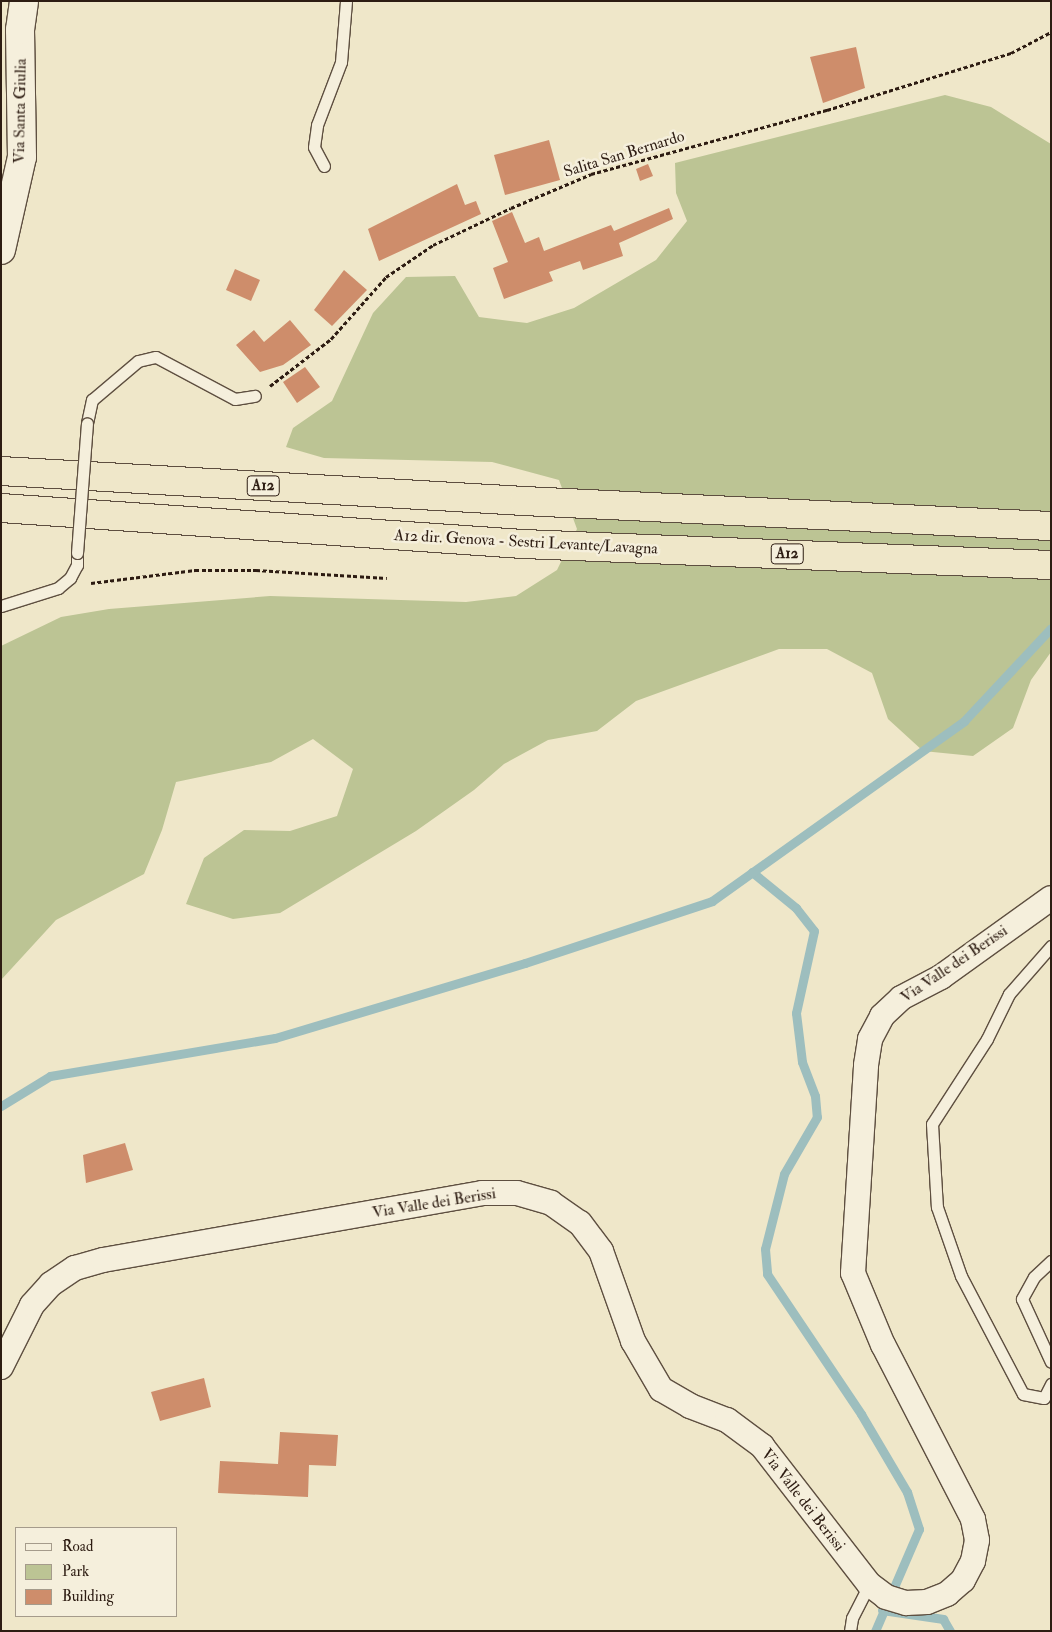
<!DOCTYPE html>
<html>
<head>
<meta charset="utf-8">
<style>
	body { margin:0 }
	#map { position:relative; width:1052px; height:1632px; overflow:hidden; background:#efe7c9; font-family:"IM FELL Double Pica",serif }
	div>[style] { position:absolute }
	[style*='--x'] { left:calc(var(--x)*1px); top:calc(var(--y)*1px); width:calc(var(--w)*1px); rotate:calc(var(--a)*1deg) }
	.green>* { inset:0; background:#bcc494 }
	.stream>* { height:9px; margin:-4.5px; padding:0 4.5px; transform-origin:4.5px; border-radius:4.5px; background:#9dbebe }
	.building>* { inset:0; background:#ce8d6b }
	.path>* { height:3px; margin-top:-1.5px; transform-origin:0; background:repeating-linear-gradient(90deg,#2d1c12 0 4px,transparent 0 6.5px) }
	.roads { filter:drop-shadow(1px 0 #5e4f40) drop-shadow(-1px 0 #5e4f40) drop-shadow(0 1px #5e4f40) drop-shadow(0 -1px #5e4f40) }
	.service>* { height:11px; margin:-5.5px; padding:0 5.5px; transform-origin:5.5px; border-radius:5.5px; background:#f5efdc }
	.minor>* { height:24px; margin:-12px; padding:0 12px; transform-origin:12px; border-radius:12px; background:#f5efdc }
	.tertiary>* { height:28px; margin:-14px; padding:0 14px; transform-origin:14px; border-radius:14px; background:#f5efdc }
	.motorway>* { height:28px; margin:-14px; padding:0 14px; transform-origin:14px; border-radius:14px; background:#efe7c9 }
	.bridges { filter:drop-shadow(1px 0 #5e4f40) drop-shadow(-1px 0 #5e4f40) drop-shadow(0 1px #5e4f40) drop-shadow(0 -1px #5e4f40) }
	.service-bridge>* { height:11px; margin:-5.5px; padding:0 5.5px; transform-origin:5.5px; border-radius:5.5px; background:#f5efdc }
	span { translate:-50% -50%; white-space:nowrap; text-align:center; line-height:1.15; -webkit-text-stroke:5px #f5efdc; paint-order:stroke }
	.shield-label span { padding:1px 4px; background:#f5efdc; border:1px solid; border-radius:4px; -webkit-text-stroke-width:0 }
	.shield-label { font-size:15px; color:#2d1c12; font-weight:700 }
	.street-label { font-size:16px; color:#2d1c12 }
	.frame { position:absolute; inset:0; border:2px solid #2d1c12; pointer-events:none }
	.legend { position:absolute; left:15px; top:1527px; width:162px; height:90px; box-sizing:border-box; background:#f5efdc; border:1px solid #a59b8b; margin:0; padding:6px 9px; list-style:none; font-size:15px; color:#2d1c12 }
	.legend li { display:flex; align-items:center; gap:10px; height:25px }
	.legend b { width:25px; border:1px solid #a59b8b }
</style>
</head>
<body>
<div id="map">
	<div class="green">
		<i style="clip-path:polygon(945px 95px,991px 107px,1051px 144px,1051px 652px,1031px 680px,1013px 728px,973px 756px,923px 751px,888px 719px,872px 673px,827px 649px,779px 649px,636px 701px,597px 731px,548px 740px,504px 764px,474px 790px,416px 831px,280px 913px,233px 919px,186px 904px,204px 858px,244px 830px,290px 831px,337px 816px,353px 769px,313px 739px,271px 762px,176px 782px,162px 830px,144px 874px,56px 920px,1px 980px,1px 646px,61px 617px,109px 609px,270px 596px,466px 602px,516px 596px,557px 570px,577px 529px,559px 480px,492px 462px,324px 458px,286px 447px,293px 428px,332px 401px,373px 313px,406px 277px,455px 276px,479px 317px,527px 323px,574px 308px,656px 260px,687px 221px,676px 193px,675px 163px)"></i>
	</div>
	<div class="stream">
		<i style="--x:752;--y:872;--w:57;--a:39.3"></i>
		<i style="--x:796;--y:908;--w:29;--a:52"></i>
		<i style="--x:814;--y:931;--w:84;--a:102.4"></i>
		<i style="--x:796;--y:1013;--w:49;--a:83"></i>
		<i style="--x:802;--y:1062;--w:36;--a:69"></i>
		<i style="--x:815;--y:1096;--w:21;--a:85"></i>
		<i style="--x:817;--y:1117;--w:66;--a:120.1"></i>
		<i style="--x:784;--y:1174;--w:77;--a:104.2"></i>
		<i style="--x:765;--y:1249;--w:25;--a:85"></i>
		<i style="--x:767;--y:1274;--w:169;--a:56.1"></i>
		<i style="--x:861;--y:1414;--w:91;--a:59.5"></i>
		<i style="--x:907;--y:1492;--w:39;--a:72"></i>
		<i style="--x:919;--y:1529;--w:111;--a:113.3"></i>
		<i style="--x:1;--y:1106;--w:57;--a:-31.5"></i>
		<i style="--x:50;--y:1076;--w:228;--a:-9.6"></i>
		<i style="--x:275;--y:1038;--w:261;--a:-16.7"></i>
		<i style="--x:525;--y:963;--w:197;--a:-18.3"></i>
		<i style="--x:712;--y:901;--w:310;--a:-35.5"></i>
		<i style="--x:964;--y:721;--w:127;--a:-46.9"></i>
		<i style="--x:882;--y:1610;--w:62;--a:8.4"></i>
		<i style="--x:943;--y:1619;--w:14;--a:60"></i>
	</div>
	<div class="building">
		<i style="clip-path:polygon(856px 47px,865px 88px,823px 103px,810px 57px)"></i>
		<i style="clip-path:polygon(549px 140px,560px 180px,505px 195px,494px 155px)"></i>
		<i style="clip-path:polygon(648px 164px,653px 176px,640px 181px,636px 169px)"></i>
		<i style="clip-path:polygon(457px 184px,465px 205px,476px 201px,481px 214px,379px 261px,368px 229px)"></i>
		<i style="clip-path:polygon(669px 208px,673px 219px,619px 243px,623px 256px,583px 270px,580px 261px,549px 272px,553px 281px,504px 299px,493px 268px,508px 262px,492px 221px,512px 212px,525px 243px,539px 237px,544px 251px,611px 225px,614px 231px)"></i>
		<i style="clip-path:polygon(235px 269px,260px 280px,251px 301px,226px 290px)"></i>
		<i style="clip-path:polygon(344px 270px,367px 290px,332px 326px,314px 310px)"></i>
		<i style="clip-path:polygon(290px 320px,311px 345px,283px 365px,260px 372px,236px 345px,254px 330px,264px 342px)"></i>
		<i style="clip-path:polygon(305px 367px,320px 387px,297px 403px,283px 382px)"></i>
		<i style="clip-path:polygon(125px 1143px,133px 1170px,86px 1183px,83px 1155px)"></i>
		<i style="clip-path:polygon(204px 1378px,211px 1407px,160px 1421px,151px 1392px)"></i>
		<i style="clip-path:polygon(280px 1432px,338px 1435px,336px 1466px,309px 1465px,308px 1497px,218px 1493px,220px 1461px,278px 1464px)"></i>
	</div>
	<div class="path">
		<i style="--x:270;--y:386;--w:77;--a:-37.6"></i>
		<i style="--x:331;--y:339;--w:83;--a:-48.4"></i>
		<i style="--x:386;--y:277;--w:57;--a:-34.2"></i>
		<i style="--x:433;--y:245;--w:86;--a:-25.4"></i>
		<i style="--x:511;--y:208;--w:87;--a:-23"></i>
		<i style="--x:591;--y:174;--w:245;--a:-15.2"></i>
		<i style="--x:827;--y:110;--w:193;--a:-17.2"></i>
		<i style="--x:1011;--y:53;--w:45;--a:-27.7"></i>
		<i style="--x:91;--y:583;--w:105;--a:-7.1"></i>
		<i style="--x:195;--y:570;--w:61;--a:0"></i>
		<i style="--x:256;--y:570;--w:131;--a:3.5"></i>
	</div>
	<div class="roads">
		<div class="service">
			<i style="--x:324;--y:166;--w:21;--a:-118"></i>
			<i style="--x:314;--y:147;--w:22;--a:-82"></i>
			<i style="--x:317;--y:125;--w:67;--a:-69.1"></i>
			<i style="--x:341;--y:62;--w:61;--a:-85.3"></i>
			<i style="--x:87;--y:423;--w:24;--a:-78"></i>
			<i style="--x:92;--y:400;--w:60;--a:-40.3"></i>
			<i style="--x:138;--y:361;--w:18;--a:-13"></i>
			<i style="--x:156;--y:357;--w:89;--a:28"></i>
			<i style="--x:235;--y:399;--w:20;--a:-9"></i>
			<i style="--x:1;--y:606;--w:60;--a:-17.5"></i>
			<i style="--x:58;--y:588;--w:16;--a:-40"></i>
			<i style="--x:70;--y:578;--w:15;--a:-62"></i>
			<i style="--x:77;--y:565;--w:12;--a:-90"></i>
			<i style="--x:1051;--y:946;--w:64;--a:131.2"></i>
			<i style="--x:1009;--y:994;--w:50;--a:116.1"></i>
			<i style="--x:987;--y:1039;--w:101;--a:122.9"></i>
			<i style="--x:932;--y:1124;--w:83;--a:86.6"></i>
			<i style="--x:937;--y:1207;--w:73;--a:70.8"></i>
			<i style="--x:961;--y:1276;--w:133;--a:62.3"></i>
			<i style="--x:1023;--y:1394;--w:21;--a:11"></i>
			<i style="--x:1044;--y:1398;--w:16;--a:-63"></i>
			<i style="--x:1051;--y:1261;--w:23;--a:137"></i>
			<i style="--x:1034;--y:1277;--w:25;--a:119"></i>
			<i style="--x:1022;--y:1299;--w:69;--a:65.3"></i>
			<i style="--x:850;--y:1631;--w:13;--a:-81"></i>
			<i style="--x:852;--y:1618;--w:38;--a:-63"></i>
		</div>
		<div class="minor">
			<i style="--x:1;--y:1367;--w:69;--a:-63.4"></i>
			<i style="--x:32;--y:1305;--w:28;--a:-48"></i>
			<i style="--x:51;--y:1284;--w:29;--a:-34"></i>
			<i style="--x:75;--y:1268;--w:29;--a:-16"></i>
			<i style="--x:103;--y:1260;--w:385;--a:-10"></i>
			<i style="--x:482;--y:1193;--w:35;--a:0"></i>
			<i style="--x:517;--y:1193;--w:35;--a:16"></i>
			<i style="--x:551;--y:1203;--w:35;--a:35"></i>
			<i style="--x:580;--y:1223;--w:35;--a:53"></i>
			<i style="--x:601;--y:1251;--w:96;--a:70.4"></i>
			<i style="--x:633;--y:1341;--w:56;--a:59.7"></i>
			<i style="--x:661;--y:1389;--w:34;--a:30"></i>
			<i style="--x:690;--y:1406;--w:40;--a:21"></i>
			<i style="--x:727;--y:1420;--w:44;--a:36.6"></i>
			<i style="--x:762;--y:1446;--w:175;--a:52.2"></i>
			<i style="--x:869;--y:1584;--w:21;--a:37"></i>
			<i style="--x:886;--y:1597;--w:21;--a:17"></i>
			<i style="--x:906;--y:1603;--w:21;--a:-3"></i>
			<i style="--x:927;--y:1602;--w:22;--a:-22"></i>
			<i style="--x:947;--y:1594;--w:21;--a:-41"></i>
			<i style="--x:963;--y:1580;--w:21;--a:-62"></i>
			<i style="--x:973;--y:1561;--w:21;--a:-79"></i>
			<i style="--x:977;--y:1540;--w:21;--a:-101"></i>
			<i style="--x:973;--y:1519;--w:196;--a:-117.3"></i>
			<i style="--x:883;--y:1345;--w:78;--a:-112.6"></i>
			<i style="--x:853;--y:1273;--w:208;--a:-86.4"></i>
			<i style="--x:866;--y:1065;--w:26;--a:-81"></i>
			<i style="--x:870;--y:1039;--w:26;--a:-62"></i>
			<i style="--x:882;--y:1016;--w:26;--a:-43"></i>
			<i style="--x:901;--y:998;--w:45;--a:-27.7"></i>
			<i style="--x:941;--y:977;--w:135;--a:-35.7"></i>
		</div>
		<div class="tertiary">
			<i style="--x:1;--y:250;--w:95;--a:-77.3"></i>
			<i style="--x:22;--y:157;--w:127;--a:-90.9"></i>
			<i style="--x:20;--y:30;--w:29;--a:-82"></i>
		</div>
		<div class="motorway">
			<i style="--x:1;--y:471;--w:524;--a:3.28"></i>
			<i style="--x:524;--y:501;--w:528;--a:2.72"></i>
			<i style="--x:1;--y:508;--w:523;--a:3.95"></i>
			<i style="--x:523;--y:544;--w:528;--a:2.28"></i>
		</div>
	</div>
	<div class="bridges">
		<div class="service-bridge">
			<i style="--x:77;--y:553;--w:130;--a:-85.6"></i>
		</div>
	</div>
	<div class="shield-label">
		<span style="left:263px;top:486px">A12</span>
		<span style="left:787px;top:554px">A12</span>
	</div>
	<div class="street-label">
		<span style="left:20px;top:111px;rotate:-89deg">Via Santa Giulia</span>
		<span style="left:624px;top:154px;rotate:-17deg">Salita San Bernardo</span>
		<span style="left:526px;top:542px;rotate:3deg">A12 dir. Genova - Sestri Levante/Lavagna</span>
		<span style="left:954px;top:964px;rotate:-34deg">Via Valle dei Berissi</span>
		<span style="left:434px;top:1203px;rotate:-9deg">Via Valle dei Berissi</span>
		<span style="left:803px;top:1500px;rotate:52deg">Via Valle dei Berissi</span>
	</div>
	<div class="frame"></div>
	<ul class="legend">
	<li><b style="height:6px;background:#f5efdc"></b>Road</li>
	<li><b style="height:14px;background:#bcc494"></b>Park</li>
	<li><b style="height:14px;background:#ce8d6b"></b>Building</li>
	</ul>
</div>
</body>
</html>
